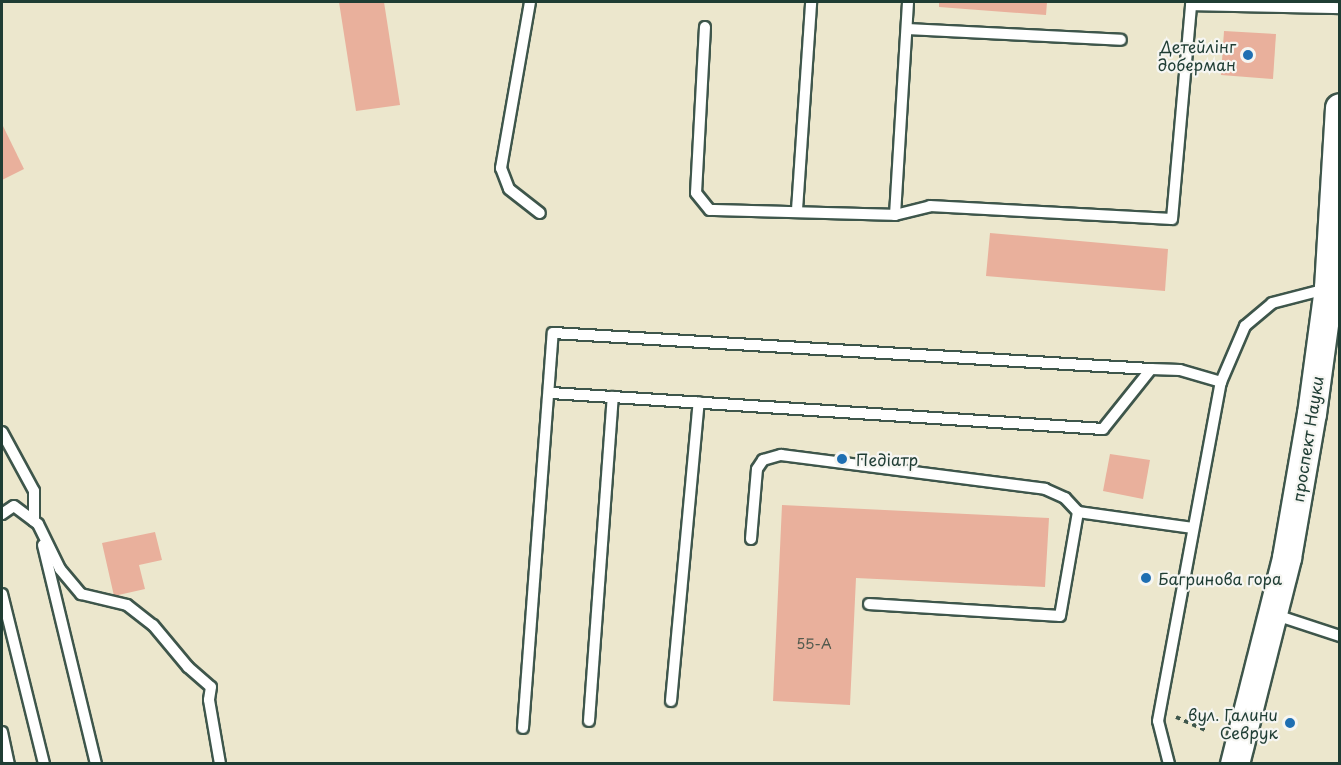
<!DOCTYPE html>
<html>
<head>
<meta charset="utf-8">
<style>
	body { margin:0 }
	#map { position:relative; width:1341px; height:765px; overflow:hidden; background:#ece7cd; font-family:"Playpen Sans",sans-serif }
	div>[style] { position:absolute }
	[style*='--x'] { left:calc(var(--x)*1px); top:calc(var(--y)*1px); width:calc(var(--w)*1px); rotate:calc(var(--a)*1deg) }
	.building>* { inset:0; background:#e9b09c }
	.path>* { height:4px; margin-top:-2px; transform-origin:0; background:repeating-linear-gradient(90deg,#3e564b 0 4.5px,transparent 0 9px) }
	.roads { filter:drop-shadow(2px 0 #3e564b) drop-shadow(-2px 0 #3e564b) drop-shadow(0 2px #3e564b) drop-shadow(0 -2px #3e564b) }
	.lane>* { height:10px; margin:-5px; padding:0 5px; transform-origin:5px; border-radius:5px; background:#fff }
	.secondary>* { height:28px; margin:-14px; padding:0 14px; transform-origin:14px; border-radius:14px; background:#fff }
	.dots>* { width:16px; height:16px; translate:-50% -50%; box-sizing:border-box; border:3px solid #f6f6f2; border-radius:50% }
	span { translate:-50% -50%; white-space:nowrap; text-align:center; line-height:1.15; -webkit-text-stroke:4.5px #f6f6f2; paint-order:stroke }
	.number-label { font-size:14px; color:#525a4e }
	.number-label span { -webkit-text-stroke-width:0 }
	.poi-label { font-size:16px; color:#1f3d34 }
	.right { translate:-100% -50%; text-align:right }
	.left { translate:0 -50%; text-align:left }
	.street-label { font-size:16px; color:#1f3d34 }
	.frame { position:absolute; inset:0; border:3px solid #1f3d34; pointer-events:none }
</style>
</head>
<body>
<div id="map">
	<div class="building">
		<i style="clip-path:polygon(339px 2px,384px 2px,400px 105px,356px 111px)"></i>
		<i style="clip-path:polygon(939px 2px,1047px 2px,1046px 15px,939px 7px)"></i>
		<i style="clip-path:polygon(1224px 31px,1276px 34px,1273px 79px,1221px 75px)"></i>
		<i style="clip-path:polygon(2px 124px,24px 169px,2px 180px)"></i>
		<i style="clip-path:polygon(990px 233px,1168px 249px,1165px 291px,986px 276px)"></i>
		<i style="clip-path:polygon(1110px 454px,1150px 460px,1143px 499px,1103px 491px)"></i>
		<i style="clip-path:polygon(782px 505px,1049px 518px,1045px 587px,856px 578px,850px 705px,773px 701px)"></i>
		<i style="clip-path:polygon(155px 532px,162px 560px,139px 565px,145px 589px,114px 596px,102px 543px)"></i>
	</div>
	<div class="path">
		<i style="--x:1176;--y:717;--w:35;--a:24"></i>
	</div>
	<div class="roads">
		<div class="lane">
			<i style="--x:530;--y:2;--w:169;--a:99.9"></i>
			<i style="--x:501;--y:168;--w:22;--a:69"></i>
			<i style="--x:509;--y:189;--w:39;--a:38"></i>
			<i style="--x:705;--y:27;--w:166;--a:93.1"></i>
			<i style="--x:696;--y:193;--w:22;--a:51"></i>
			<i style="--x:710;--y:210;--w:185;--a:1.5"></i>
			<i style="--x:895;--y:215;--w:213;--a:-86.5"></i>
			<i style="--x:907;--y:29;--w:214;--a:2.9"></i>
			<i style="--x:797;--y:210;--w:208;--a:-86.1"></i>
			<i style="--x:895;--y:215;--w:36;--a:-14"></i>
			<i style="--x:930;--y:206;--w:242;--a:3.1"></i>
			<i style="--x:1172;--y:219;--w:215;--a:-84.9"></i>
			<i style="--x:1191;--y:5;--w:149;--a:1.2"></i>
			<i style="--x:551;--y:393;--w:553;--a:3.73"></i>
			<i style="--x:1103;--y:429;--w:77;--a:-51.3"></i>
			<i style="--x:1151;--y:369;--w:29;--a:2"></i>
			<i style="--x:1180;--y:370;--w:43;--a:16.3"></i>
			<i style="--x:2;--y:432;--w:67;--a:61.5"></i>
			<i style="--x:34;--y:491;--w:30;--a:90"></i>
			<i style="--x:2;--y:514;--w:14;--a:-34"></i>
			<i style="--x:14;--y:506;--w:30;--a:37"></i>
			<i style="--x:38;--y:524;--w:50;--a:63.9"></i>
			<i style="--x:60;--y:569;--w:33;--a:50"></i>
			<i style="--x:81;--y:594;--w:47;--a:13.4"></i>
			<i style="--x:127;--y:605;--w:33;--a:38"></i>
			<i style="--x:153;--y:625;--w:55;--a:50.2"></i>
			<i style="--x:188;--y:667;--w:30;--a:41"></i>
			<i style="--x:211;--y:687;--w:13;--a:99"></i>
			<i style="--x:209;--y:700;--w:65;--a:80.2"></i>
			<i style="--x:751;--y:539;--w:70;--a:-85.1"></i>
			<i style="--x:757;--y:469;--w:11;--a:-56"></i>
			<i style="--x:763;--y:460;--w:19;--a:-16"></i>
			<i style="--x:781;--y:455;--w:266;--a:7.3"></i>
			<i style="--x:1045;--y:489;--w:22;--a:24"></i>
			<i style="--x:1065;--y:498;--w:19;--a:47"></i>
			<i style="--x:43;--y:545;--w:225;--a:76.4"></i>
			<i style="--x:2;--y:594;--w:175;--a:76.1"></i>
			<i style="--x:869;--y:604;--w:191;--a:3.6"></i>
			<i style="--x:1060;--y:616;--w:106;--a:-80.2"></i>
			<i style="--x:1078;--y:512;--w:116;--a:7.9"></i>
			<i style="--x:1273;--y:614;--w:71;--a:18.2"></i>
			<i style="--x:671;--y:701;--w:300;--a:-84.7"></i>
			<i style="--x:589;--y:721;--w:325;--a:-85.8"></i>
			<i style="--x:523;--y:728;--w:396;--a:-85.7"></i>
			<i style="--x:553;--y:333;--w:599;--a:3.45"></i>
			<i style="--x:2;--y:732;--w:33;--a:78"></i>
			<i style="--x:1169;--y:764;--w:44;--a:-104.3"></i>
			<i style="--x:1158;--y:721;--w:345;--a:-79.5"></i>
			<i style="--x:1221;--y:382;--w:61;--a:-66.8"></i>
			<i style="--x:1245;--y:326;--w:35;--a:-40"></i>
			<i style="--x:1272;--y:303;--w:56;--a:-14.5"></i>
		</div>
		<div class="secondary">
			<i style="--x:1235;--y:764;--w:212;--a:-75.8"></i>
			<i style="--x:1287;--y:558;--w:146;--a:-80.2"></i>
			<i style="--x:1312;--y:414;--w:127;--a:-82.3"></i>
			<i style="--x:1329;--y:288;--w:180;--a:-86.5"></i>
		</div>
	</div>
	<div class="dots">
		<i style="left:1248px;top:55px;background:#1f6fb2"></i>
		<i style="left:842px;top:459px;background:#1f6fb2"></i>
		<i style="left:1146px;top:578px;background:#1f6fb2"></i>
		<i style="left:1290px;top:723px;background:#1f6fb2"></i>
	</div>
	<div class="number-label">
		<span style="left:814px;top:644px">55-А</span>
	</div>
	<div class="poi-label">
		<span class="right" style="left:1236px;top:55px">Детейлінг<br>доберман</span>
		<span class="left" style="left:856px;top:459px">Педіатр</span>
		<span class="left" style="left:1158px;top:578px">Багринова гора</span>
		<span class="right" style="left:1278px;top:723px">вул. Галини<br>Севрук</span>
	</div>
	<div class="street-label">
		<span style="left:1307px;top:439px;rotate:-81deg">проспект Науки</span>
	</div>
	<div class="frame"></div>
</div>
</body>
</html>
